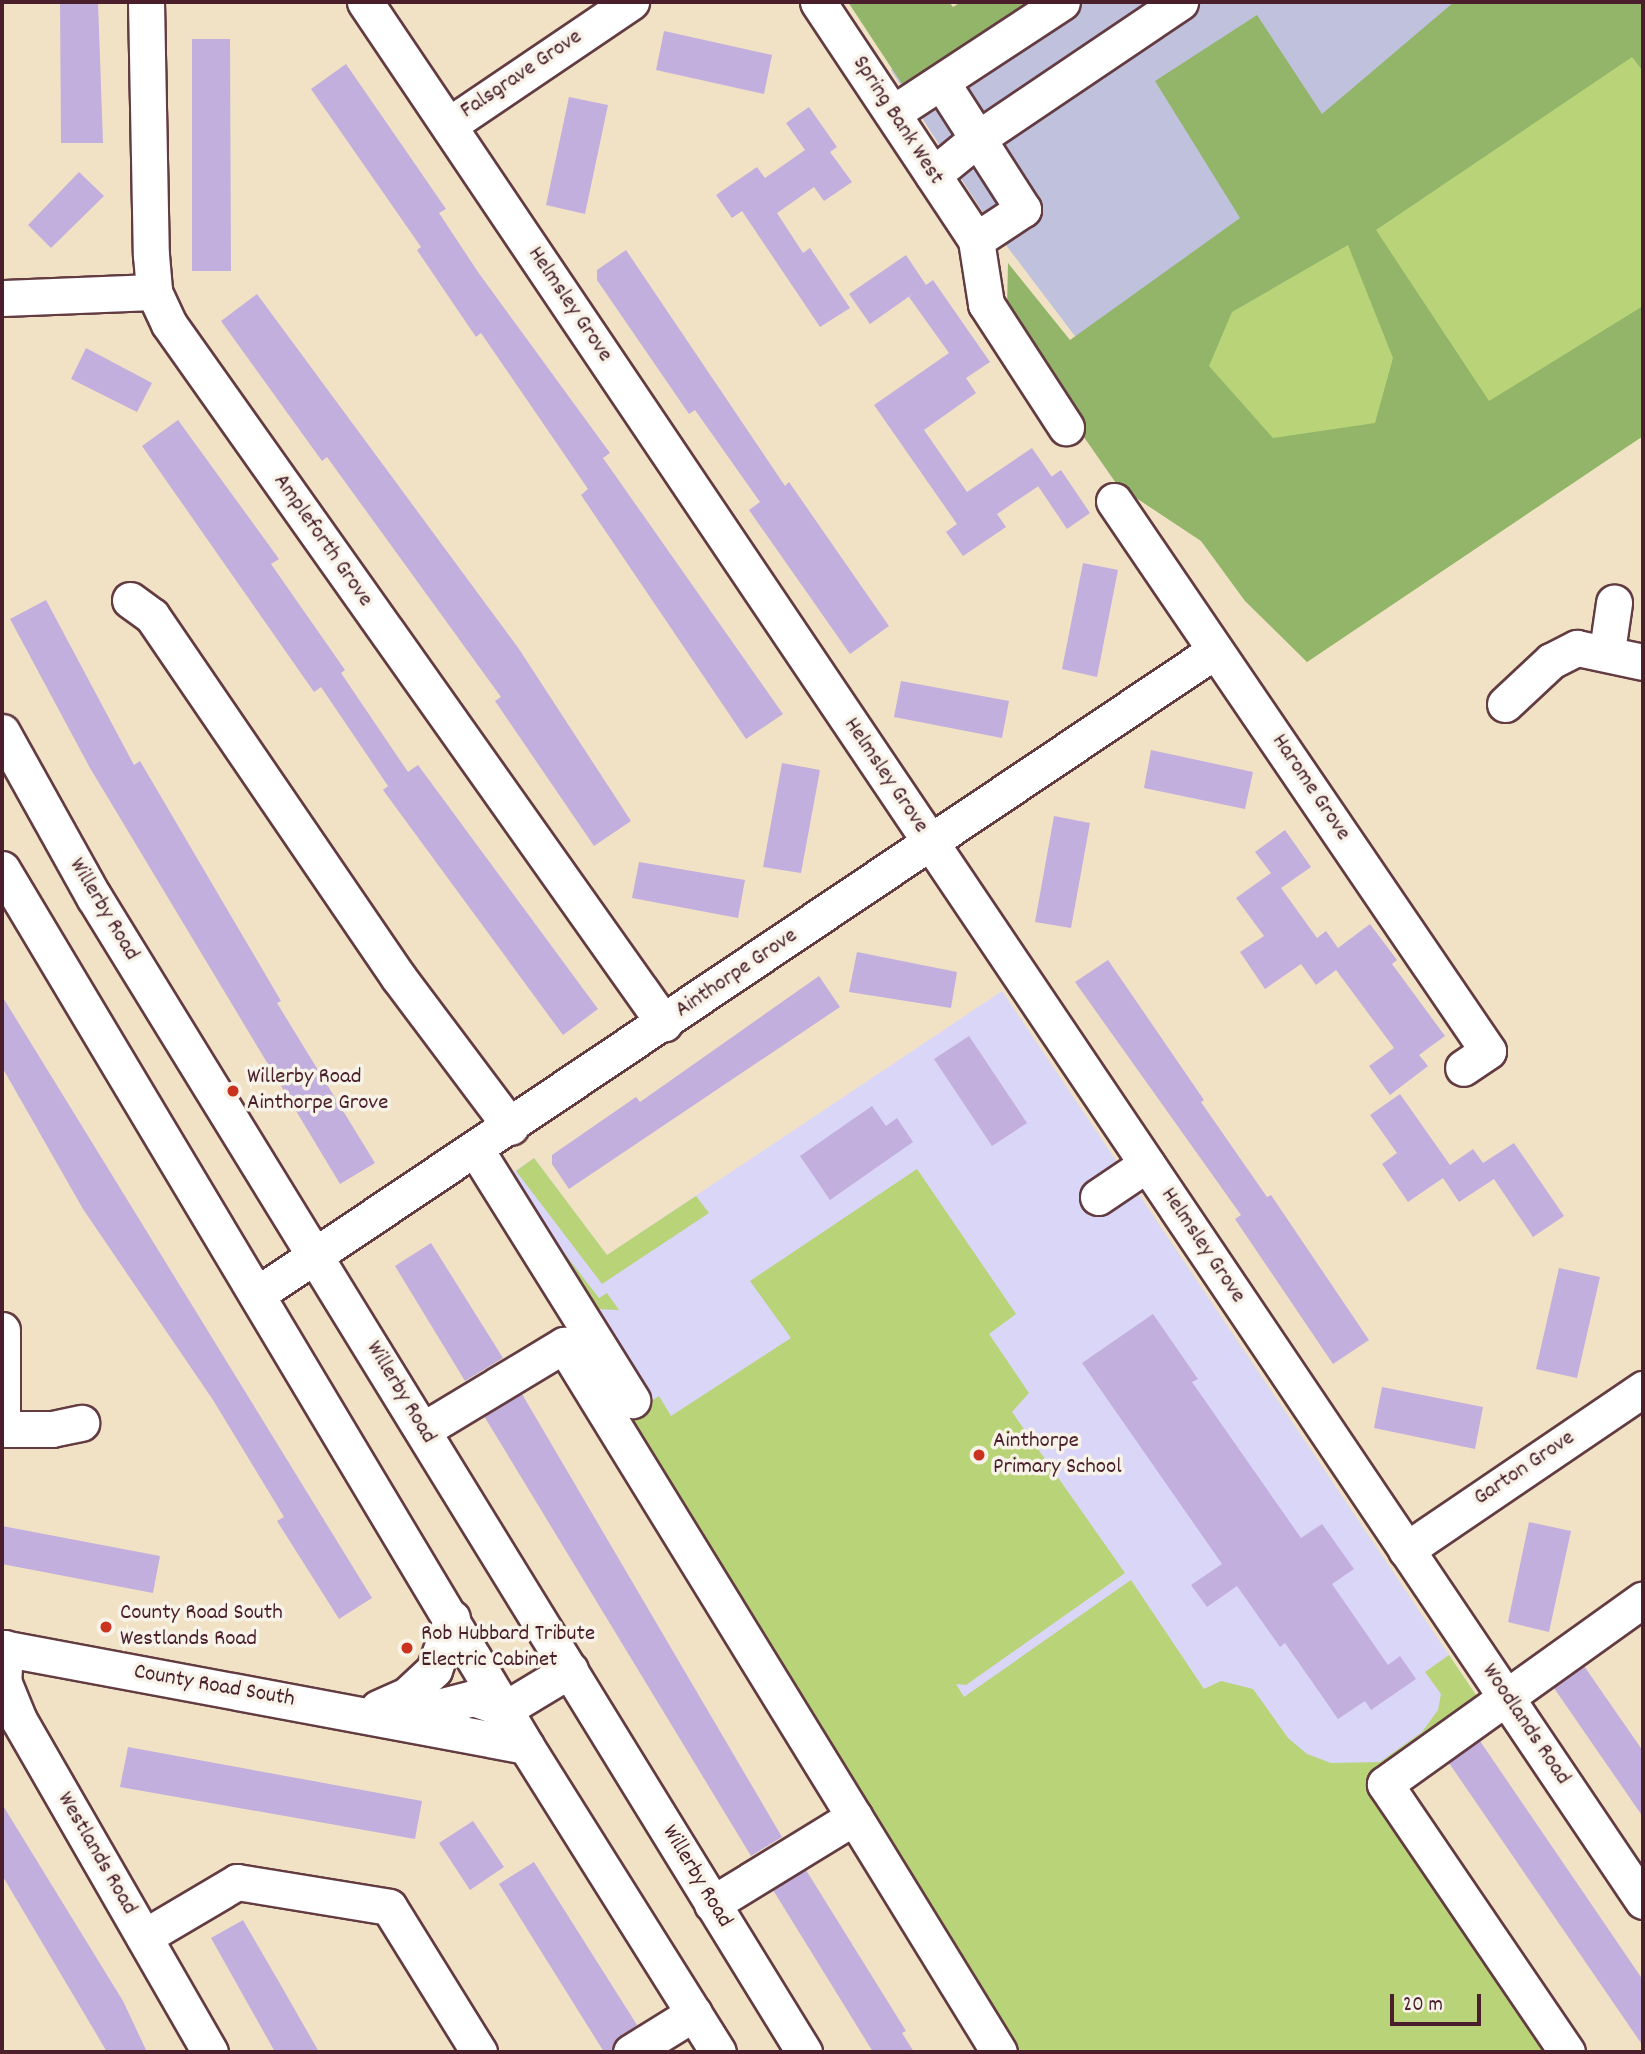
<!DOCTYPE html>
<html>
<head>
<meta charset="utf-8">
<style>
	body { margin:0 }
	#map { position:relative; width:1645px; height:2054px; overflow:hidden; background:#f1e2c6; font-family:Dekko,sans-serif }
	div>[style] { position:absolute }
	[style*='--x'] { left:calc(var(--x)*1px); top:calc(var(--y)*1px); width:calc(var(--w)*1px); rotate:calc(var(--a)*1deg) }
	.built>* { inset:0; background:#dad6f7 }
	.industrial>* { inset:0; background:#c0c2dd }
	.green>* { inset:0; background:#b9d379 }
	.forest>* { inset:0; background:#92b569 }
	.building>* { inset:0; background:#c2afdd }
	.roads { filter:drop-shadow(2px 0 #633c42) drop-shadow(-2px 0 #633c42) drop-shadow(0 2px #633c42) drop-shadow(0 -2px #633c42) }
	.minor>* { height:35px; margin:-17.5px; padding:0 17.5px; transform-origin:17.5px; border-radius:17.5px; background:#fff }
	.dots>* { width:19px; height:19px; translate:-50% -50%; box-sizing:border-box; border:4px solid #f7f3e8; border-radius:50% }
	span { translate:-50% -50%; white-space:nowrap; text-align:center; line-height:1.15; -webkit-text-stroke:7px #f7f3e8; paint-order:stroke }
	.street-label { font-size:23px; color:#4a1f2b }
	.poi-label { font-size:23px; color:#4a1f2b }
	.left { translate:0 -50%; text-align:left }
	.frame { position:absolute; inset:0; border:4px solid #4a1f2b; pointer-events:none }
	.scale { position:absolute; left:1390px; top:1994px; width:91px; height:32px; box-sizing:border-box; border:4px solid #4a1f2b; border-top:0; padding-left:9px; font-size:21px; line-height:24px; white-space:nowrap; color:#4a1f2b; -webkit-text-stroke:5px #f7f3e8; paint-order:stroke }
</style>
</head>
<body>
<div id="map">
	<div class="built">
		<i style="clip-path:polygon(1002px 991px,1482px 1704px,1010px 2052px,481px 1193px,534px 1158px,607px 1255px)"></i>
	</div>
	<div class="industrial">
		<i style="clip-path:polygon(984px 2px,1615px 2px,1093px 360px,993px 228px,891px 70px)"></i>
	</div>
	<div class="green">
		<i style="clip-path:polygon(1643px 36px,1643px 436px,1307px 662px,1093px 360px)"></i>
		<i style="clip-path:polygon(534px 1158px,607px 1255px,696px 1196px,709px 1213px,602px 1284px,516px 1171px)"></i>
		<i style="clip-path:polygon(917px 1169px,1016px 1314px,989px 1334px,1029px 1393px,1012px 1412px,1125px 1573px,966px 1685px,956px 1684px,964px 1697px,1131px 1580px,1204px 1689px,1221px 1681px,1253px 1689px,1288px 1738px,1307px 1754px,1331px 1763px,1380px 1762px,1422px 1732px,1438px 1710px,1441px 1694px,1425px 1672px,1449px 1655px,1482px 1704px,1374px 1781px,1559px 2052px,1010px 2052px,481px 1193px,488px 1188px,628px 1416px,659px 1396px,671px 1416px,791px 1338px,750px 1281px)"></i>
		<i style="clip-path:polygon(517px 1192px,599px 1298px,607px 1293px,619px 1310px,593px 1309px)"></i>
	</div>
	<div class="forest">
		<i style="clip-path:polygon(848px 2px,949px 2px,953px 7px,961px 2px,1044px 2px,906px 90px)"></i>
		<i style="clip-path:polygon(evenodd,1454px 2px,1643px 2px,1643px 71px,1632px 57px,1376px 230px,1489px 401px,1643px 306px,1643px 436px,1307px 662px,1245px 601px,1201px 541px,1118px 486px,1040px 374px,1007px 309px,1008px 263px,1070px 340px,1240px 218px,1155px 81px,1257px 15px,1322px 114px,1454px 2px,1348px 245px,1393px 358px,1375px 423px,1273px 438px,1209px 366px,1232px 312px,1348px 245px)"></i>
	</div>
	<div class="building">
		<i style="clip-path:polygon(60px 2px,98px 2px,103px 143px,61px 143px)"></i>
		<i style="clip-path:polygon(664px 31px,772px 55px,764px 94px,656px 70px)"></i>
		<i style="clip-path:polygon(192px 39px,230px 39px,231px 271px,192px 271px)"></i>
		<i style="clip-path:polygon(346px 64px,446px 209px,439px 213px,478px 272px,610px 453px,603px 458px,783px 714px,746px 739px,581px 495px,588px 489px,481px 333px,476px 337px,461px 315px,417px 250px,421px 247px,311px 89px)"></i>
		<i style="clip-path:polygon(569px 97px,608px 105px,585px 214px,546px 205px)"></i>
		<i style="clip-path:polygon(809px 107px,837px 147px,830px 152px,852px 182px,824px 201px,814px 187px,777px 213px,803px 253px,810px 248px,850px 308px,820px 327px,742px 211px,732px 218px,716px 195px,757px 167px,765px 178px,805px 150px,786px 123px)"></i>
		<i style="clip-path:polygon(79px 172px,104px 196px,51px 248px,28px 225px)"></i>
		<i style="clip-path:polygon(626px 250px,785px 486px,789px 482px,889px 626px,850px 654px,749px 510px,760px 502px,695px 410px,689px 414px,597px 280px,597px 270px)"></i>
		<i style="clip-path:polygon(906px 255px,926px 285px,933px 280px,990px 362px,966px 378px,976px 393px,924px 430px,967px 492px,1032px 448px,1052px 477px,997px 514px,1006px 527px,963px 556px,946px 532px,957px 524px,874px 405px,949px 353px,909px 297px,914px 293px,870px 324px,849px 294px)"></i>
		<i style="clip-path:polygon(257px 294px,519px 649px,631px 821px,594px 846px,495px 701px,501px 697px,327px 457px,322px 461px,221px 321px)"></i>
		<i style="clip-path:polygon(86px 348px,152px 383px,137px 412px,71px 379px)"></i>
		<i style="clip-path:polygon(178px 420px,279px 559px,271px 564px,345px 670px,341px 673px,408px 772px,418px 765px,598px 1009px,563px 1035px,383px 790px,388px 786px,321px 687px,314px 692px,142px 446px)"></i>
		<i style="clip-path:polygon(1061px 470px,1090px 513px,1067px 529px,1038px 486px)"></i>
		<i style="clip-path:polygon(1083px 563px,1118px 570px,1097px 677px,1062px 669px)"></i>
		<i style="clip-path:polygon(46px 600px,134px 765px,140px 761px,281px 1001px,277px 1003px,375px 1163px,340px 1184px,90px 768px,10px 619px)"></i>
		<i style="clip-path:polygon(901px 681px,1009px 701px,1002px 738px,894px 717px)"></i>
		<i style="clip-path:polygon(1151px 750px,1253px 772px,1245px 809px,1144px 788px)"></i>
		<i style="clip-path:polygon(782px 763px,820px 770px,801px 873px,763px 867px)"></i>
		<i style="clip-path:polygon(1054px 816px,1090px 823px,1071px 928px,1035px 922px)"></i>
		<i style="clip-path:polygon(1285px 830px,1311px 867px,1281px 888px,1317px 938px,1326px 931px,1338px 948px,1370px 924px,1397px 960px,1392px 964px,1445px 1036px,1419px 1055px,1428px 1066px,1390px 1095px,1369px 1066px,1394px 1048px,1336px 970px,1316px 985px,1301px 964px,1265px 989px,1240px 952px,1264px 936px,1236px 898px,1271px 873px,1255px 852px)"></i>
		<i style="clip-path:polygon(639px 862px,745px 880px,738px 918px,632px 898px)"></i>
		<i style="clip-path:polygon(857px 952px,957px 972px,951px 1008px,849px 992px)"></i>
		<i style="clip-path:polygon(1108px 960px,1204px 1100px,1201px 1102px,1267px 1197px,1271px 1195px,1369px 1340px,1333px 1364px,1235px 1219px,1241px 1215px,1075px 982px)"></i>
		<i style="clip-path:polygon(819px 976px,840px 1007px,569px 1189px,552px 1164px,552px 1155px,636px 1097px,640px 1102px)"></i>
		<i style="clip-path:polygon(2px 996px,372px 1598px,339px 1619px,277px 1521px,284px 1517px,213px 1400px,83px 1209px,2px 1067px)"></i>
		<i style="clip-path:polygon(969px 1036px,1027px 1123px,992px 1146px,934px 1059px)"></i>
		<i style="clip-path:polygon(1400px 1094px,1450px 1165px,1473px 1149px,1483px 1163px,1514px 1143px,1564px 1216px,1533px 1237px,1494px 1179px,1459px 1202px,1443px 1178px,1408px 1202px,1382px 1164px,1397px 1153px,1370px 1115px)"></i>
		<i style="clip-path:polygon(872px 1106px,886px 1126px,897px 1118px,913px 1142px,830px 1200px,800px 1156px)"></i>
		<i style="clip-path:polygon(431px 1243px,503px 1358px,465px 1381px,395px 1266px)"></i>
		<i style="clip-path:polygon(1559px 1268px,1600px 1277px,1577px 1378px,1536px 1369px)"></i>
		<i style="clip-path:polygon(1153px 1314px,1198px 1379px,1192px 1382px,1301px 1538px,1322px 1524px,1354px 1569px,1332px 1584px,1388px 1665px,1400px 1656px,1416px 1679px,1371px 1710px,1365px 1701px,1338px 1719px,1285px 1643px,1280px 1647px,1237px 1586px,1207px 1607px,1191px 1585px,1222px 1564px,1082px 1363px)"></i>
		<i style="clip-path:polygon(1382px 1387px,1483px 1407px,1475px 1449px,1374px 1428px)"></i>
		<i style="clip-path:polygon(522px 1394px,782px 1837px,751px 1856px,484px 1416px)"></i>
		<i style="clip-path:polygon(1529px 1522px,1571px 1531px,1549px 1632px,1508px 1622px)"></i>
		<i style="clip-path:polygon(2px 1526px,160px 1556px,153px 1593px,2px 1564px)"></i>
		<i style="clip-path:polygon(1584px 1666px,1643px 1751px,1643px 1817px,1554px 1688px)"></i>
		<i style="clip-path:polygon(1480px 1741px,1643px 1980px,1643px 2046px,1449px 1763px)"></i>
		<i style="clip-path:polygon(128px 1747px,422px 1801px,415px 1839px,120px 1787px)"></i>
		<i style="clip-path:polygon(2px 1804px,123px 2001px,147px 2052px,107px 2052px,2px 1875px)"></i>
		<i style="clip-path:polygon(473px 1821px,504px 1867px,470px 1890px,439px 1843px)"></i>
		<i style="clip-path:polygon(534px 1862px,637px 2025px,614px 2042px,611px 2052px,604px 2052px,499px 1884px)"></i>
		<i style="clip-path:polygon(806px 1870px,906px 2031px,902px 2033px,914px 2052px,873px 2052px,773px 1890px)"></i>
		<i style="clip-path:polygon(243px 1920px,279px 1982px,319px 2052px,275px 2052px,211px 1938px)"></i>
	</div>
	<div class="roads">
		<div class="minor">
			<i style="--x:146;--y:2;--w:253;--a:88.9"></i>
			<i style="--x:151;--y:255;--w:37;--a:85"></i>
			<i style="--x:154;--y:292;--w:35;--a:65"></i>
			<i style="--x:169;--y:324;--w:857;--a:54.7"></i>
			<i style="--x:365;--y:2;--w:2289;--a:56.06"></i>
			<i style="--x:818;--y:2;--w:286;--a:56.4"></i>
			<i style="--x:976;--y:240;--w:65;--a:81.1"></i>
			<i style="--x:986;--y:304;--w:147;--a:57"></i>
			<i style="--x:942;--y:83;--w:150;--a:57.3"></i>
			<i style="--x:1023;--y:209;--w:56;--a:146.6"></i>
			<i style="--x:893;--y:113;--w:202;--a:-33.3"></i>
			<i style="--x:449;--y:125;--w:220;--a:-34.1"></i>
			<i style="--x:933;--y:175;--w:57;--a:-39.3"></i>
			<i style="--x:977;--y:139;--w:245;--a:-34"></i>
			<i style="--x:2;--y:298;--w:152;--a:-2.3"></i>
			<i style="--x:1114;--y:501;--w:665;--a:55.78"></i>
			<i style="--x:1488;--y:1051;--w:30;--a:146"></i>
			<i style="--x:130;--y:600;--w:27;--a:36"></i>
			<i style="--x:152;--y:616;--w:438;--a:55.7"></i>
			<i style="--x:399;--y:978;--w:186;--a:53.1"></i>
			<i style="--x:1607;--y:651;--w:49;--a:-81.7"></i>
			<i style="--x:1505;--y:704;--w:63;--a:-43.1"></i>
			<i style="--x:1551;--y:661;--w:29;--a:-27"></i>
			<i style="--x:1577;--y:648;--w:67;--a:12"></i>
			<i style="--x:2;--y:732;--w:189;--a:60.9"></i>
			<i style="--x:94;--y:897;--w:1356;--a:58.42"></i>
			<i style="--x:2;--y:869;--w:1022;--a:59.14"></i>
			<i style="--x:526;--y:1746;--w:361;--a:57.9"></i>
			<i style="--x:476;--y:1150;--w:295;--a:58"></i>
			<i style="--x:1098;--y:1197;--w:59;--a:-34"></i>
			<i style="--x:259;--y:1293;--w:1149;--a:-33.9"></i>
			<i style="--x:2;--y:1330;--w:99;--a:90"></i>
			<i style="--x:2;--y:1429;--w:50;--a:0"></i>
			<i style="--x:52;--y:1429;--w:30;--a:-12"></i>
			<i style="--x:423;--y:1430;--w:165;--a:-31.1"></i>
			<i style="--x:564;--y:1345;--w:830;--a:58.4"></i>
			<i style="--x:1406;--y:1550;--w:287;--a:-34.2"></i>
			<i style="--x:2;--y:1648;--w:533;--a:10.59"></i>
			<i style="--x:5;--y:1648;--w:33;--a:93"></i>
			<i style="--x:3;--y:1681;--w:42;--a:67.7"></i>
			<i style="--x:19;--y:1720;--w:383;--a:60.1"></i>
			<i style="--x:378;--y:1708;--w:32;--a:-24"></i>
			<i style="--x:407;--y:1695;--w:37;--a:-43"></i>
			<i style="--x:434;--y:1670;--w:55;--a:-70.9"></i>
			<i style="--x:396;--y:1709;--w:35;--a:0"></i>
			<i style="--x:431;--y:1709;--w:43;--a:-14.7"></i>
			<i style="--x:473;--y:1698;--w:34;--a:19"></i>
			<i style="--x:505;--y:1709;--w:76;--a:-31"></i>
			<i style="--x:712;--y:1904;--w:167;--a:-31.5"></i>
			<i style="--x:144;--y:1937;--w:108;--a:-30.6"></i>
			<i style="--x:237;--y:1882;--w:154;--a:9.3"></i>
			<i style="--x:389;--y:1907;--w:171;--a:58.2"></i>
			<i style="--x:631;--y:2052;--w:74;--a:-31.8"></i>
			<i style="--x:1567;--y:2052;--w:324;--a:-124.2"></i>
			<i style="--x:1385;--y:1784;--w:317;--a:-35.6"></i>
		</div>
	</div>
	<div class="dots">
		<i style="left:233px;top:1091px;background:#c8321e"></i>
		<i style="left:979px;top:1455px;background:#c8321e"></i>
		<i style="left:106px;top:1627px;background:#c8321e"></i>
		<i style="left:407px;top:1648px;background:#c8321e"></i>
	</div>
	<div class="street-label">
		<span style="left:522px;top:75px;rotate:-34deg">Falsgrave Grove</span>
		<span style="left:897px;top:121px;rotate:57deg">Spring Bank West</span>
		<span style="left:569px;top:305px;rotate:56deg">Helmsley Grove</span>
		<span style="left:322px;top:541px;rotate:55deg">Ampleforth Grove</span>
		<span style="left:885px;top:776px;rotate:56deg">Helmsley Grove</span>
		<span style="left:1310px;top:788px;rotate:56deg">Harome Grove</span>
		<span style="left:103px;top:910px;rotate:59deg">Willerby Road</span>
		<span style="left:737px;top:974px;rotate:-34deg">Ainthorpe Grove</span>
		<span style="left:1202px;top:1246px;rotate:56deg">Helmsley Grove</span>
		<span style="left:400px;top:1393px;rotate:59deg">Willerby Road</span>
		<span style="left:1525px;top:1469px;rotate:-34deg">Garton Grove</span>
		<span style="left:214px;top:1687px;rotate:10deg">County Road South</span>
		<span style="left:1525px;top:1725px;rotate:56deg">Woodlands Road</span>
		<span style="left:96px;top:1854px;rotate:60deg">Westlands Road</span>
		<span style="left:696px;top:1877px;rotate:59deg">Willerby Road</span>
	</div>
	<div class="poi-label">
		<span class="left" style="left:247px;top:1091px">Willerby Road<br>Ainthorpe Grove</span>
		<span class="left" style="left:993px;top:1455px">Ainthorpe<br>Primary School</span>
		<span class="left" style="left:120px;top:1627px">County Road South<br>Westlands Road</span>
		<span class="left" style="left:421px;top:1648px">Rob Hubbard Tribute<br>Electric Cabinet</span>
	</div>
	<div class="frame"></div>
	<div class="scale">20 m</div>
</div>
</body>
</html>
